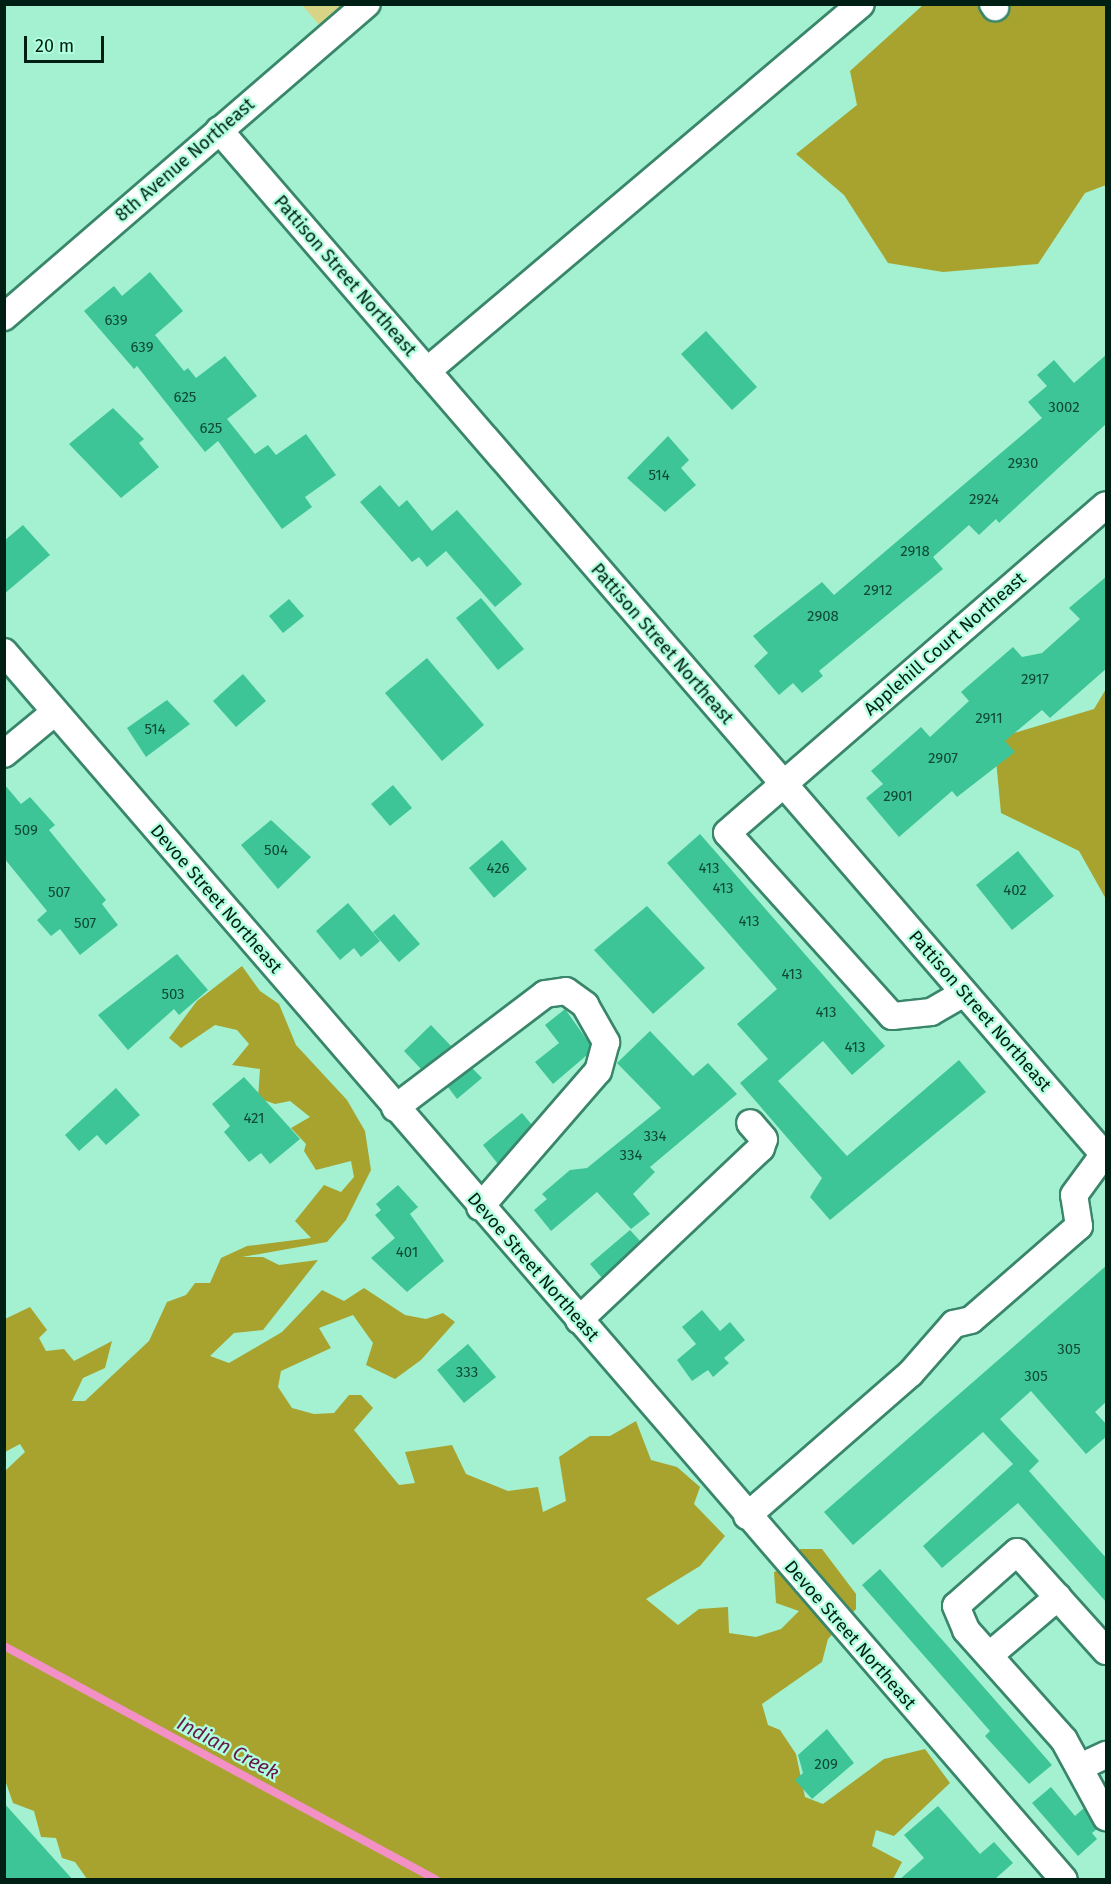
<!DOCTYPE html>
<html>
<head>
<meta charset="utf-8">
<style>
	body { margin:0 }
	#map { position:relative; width:1111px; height:1884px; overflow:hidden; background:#a3f1d1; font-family:"Fira Sans",sans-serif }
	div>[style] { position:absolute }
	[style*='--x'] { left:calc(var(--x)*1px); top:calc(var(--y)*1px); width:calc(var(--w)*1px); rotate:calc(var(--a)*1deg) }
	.green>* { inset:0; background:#d7d486 }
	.forest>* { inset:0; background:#a8a32f }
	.stream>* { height:8px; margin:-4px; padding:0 4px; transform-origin:4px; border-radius:4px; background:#f391c6 }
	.building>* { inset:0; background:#3dc598 }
	.roads { filter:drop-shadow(2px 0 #39866b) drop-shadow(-2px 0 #39866b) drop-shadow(0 2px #39866b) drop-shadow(0 -2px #39866b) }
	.minor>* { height:26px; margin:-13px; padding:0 13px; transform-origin:13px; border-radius:13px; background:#fff }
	span { translate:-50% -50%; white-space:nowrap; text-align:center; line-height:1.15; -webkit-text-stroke:4.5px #b0ffde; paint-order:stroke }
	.number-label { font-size:15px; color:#0f4835 }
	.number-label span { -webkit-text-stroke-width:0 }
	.street-label { font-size:18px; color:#001f14 }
	.water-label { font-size:20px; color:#6b164b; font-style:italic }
	.frame { position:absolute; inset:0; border:6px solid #001f14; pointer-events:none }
	.scale { position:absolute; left:24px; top:36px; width:80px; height:27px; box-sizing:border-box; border:3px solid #001f14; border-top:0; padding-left:8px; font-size:18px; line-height:21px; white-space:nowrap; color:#001f14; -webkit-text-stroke:4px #b0ffde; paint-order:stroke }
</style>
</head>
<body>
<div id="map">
	<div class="green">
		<i style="clip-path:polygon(302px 5px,352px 5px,322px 28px)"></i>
	</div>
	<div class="forest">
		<i style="clip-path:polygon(923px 5px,1106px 5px,1106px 185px,1085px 193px,1038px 264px,943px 272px,888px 263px,844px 195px,796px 154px,857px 105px,850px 71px)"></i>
		<i style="clip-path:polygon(1106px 689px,1106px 899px,1079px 851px,1001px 813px,994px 739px,1094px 709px)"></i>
		<i style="clip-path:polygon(242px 966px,260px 991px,279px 1004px,296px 1045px,347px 1100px,365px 1131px,371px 1170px,346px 1220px,327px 1242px,242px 1257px,263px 1257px,279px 1265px,318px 1260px,263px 1330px,234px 1333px,210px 1356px,229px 1363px,282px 1332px,322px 1290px,344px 1301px,364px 1288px,405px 1315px,426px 1319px,443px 1313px,455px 1322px,421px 1360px,395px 1379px,366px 1365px,373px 1343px,353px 1315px,319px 1328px,331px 1348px,281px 1371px,278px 1387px,292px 1408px,314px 1414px,334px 1413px,349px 1395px,361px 1395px,373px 1408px,354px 1430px,399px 1485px,415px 1483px,405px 1452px,452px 1445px,466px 1474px,508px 1491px,538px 1487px,543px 1512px,566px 1501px,559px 1457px,590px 1436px,610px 1436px,636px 1421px,651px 1460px,677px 1467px,700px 1487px,694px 1504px,725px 1536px,700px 1566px,646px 1599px,678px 1625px,699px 1609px,728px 1607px,729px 1633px,756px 1637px,781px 1629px,799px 1611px,776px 1603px,774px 1572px,800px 1564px,800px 1549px,822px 1549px,856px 1594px,856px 1609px,828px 1639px,822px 1662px,762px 1704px,768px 1725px,780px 1730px,796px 1754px,805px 1797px,823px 1804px,884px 1759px,925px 1749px,950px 1783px,894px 1836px,876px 1830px,872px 1846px,902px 1862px,893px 1879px,87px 1879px,75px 1862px,62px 1858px,56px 1838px,41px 1837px,34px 1811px,13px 1803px,5px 1780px,5px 1471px,25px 1452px,20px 1444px,5px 1452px,5px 1319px,30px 1307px,47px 1330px,39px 1338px,46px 1351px,64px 1349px,74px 1361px,112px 1341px,105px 1368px,83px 1378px,72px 1401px,85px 1401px,149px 1341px,167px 1302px,186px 1295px,195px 1283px,210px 1283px,221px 1258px,247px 1246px,311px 1238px,295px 1221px,324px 1185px,341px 1192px,354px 1177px,351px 1161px,316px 1170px,304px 1151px,306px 1144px,291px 1128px,310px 1117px,290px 1101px,275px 1104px,258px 1098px,260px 1069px,232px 1065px,249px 1044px,237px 1030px,215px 1025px,181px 1048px,169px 1038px,197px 1001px)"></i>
	</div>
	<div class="stream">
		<i style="--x:4;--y:1646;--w:491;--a:28.4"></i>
	</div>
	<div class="building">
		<i style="clip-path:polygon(150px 272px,183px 311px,155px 335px,184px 371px,188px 368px,196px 378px,225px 356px,257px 396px,227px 419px,255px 454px,268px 445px,276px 455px,306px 434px,336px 475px,305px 497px,312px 507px,282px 529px,218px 441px,205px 452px,137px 366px,134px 369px,84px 311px,114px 286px,122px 296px)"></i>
		<i style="clip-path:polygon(706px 331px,757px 387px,732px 410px,681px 354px)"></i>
		<i style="clip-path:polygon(1107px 354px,1107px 423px,999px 523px,996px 519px,979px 535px,969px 525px,933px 557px,943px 569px,819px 671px,823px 676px,802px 693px,793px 683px,779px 695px,754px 666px,768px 653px,753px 636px,822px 582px,834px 595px,1042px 418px,1028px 402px,1047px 386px,1037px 375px,1054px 360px,1074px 383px)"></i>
		<i style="clip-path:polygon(113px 408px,144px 439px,139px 443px,159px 467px,121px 498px,69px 444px)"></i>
		<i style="clip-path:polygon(668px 436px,689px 460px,681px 468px,696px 485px,665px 512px,627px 478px)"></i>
		<i style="clip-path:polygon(380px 485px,399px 507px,407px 500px,432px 531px,457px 510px,522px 584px,495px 607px,446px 551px,427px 567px,419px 557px,412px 562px,360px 502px)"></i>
		<i style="clip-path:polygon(23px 525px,50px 555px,4px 594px,4px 541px)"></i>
		<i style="clip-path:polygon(1107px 576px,1107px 668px,1050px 718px,1042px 710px,1005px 741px,1015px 752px,957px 797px,952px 791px,899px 837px,866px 798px,883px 784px,871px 771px,921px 727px,930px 737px,969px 701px,961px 692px,1013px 647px,1022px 657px,1042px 653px,1080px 619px,1069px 608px)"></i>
		<i style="clip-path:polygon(481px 598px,524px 649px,498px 670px,456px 618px)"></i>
		<i style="clip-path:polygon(289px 599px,304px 616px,283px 633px,269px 616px)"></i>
		<i style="clip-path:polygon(427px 658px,484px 725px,442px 761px,385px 693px)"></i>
		<i style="clip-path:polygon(243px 674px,266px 701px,236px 727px,213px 701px)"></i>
		<i style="clip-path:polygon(167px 700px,190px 724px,146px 757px,127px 728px)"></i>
		<i style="clip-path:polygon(4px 784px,21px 804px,30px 797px,55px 825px,49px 830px,106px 900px,102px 904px,118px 925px,80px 955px,60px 929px,51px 936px,37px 920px,47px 911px,4px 858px)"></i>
		<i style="clip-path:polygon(393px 785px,412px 808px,390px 826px,371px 804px)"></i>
		<i style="clip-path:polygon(271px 820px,311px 857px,278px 889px,241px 845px)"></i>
		<i style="clip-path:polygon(700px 834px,885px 1046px,852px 1075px,823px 1041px,778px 1081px,847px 1156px,959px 1060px,986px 1092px,830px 1220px,810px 1197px,822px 1178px,740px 1083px,768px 1059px,737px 1024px,777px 989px,667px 863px)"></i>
		<i style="clip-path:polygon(502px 840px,527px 869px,494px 898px,469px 868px)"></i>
		<i style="clip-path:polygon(1018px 851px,1054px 896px,1012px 930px,976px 885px)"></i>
		<i style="clip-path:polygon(348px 903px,380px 941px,361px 957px,354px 948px,340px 960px,316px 931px)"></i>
		<i style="clip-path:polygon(647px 906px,705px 968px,653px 1014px,594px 950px)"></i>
		<i style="clip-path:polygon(394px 914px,420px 944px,399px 962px,373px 932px)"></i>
		<i style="clip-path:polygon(177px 954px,208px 990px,179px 1015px,174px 1009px,128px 1050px,98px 1015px)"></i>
		<i style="clip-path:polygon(565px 1009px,590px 1044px,587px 1055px,553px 1084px,535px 1062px,559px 1043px,545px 1025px)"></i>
		<i style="clip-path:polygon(431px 1025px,451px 1046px,421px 1069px,404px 1051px)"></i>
		<i style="clip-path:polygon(650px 1031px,693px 1076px,708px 1063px,737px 1094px,650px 1167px,655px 1172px,633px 1194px,650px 1214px,631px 1229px,597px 1192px,551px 1231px,534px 1210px,547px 1199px,542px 1194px,570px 1170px,587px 1168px,661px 1108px,617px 1063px)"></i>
		<i style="clip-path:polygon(472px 1068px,482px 1078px,457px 1099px,448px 1087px)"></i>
		<i style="clip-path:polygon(244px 1077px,300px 1139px,270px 1164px,261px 1153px,249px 1162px,224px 1132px,230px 1126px,212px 1104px)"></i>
		<i style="clip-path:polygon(116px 1088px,140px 1115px,106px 1145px,97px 1135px,79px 1151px,65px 1135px)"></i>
		<i style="clip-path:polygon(522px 1113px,532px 1125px,498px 1164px,483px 1145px)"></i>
		<i style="clip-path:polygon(398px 1185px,418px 1207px,410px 1214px,444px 1261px,407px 1292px,371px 1258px,395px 1238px,375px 1215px,381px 1210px,376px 1204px)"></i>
		<i style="clip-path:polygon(630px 1230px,640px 1241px,602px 1278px,590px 1264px)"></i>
		<i style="clip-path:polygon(1107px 1265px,1107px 1401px,1095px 1412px,1107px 1425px,1107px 1436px,1086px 1454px,1031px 1391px,1000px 1419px,1039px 1461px,1029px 1471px,1107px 1559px,1107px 1603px,1018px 1503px,942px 1568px,923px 1546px,1013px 1464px,983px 1432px,853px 1545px,824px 1512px)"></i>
		<i style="clip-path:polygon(702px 1310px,720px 1331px,730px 1322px,745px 1340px,724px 1358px,729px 1363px,713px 1377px,708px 1370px,692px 1381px,677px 1360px,696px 1344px,682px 1327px)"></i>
		<i style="clip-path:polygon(468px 1344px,496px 1377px,464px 1403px,437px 1370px)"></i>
		<i style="clip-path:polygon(880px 1569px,1052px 1765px,1029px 1784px,985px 1736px,990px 1731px,862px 1585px)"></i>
		<i style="clip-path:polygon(827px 1729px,854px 1763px,812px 1799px,795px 1780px,803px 1773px,798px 1755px)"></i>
		<i style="clip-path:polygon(1051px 1787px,1075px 1816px,1084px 1808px,1097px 1829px,1092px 1833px,1097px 1839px,1078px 1856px,1032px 1803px)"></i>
		<i style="clip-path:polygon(4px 1803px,73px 1880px,4px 1880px)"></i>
		<i style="clip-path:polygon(938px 1806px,980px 1854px,994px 1842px,1013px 1863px,994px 1880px,899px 1880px,924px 1858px,904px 1835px)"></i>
	</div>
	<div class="roads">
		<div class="minor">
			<i style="--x:993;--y:4;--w:4;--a:56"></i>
			<i style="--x:219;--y:130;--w:1357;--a:49.18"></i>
			<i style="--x:4;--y:317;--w:479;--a:-40.8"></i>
			<i style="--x:427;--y:371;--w:568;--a:-40.22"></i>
			<i style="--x:4;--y:652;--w:1622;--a:49.2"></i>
			<i style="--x:4;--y:754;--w:66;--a:-39.5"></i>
			<i style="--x:964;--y:993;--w:38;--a:150"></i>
			<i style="--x:931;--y:1012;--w:39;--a:174"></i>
			<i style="--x:892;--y:1016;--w:246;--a:-132"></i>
			<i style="--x:727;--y:833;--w:501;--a:-40.87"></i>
			<i style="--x:395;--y:1108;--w:188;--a:-37.2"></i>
			<i style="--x:545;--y:994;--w:21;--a:-8"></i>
			<i style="--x:566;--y:991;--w:24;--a:36"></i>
			<i style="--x:585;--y:1005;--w:43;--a:60.4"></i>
			<i style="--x:606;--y:1042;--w:30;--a:105"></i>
			<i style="--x:598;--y:1071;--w:180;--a:130.9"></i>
			<i style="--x:579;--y:1320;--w:250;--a:-43.4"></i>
			<i style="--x:761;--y:1148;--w:9;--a:-72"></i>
			<i style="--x:764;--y:1139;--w:21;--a:-131"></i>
			<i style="--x:747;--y:1516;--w:216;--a:-41.1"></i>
			<i style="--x:910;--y:1374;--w:67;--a:-48.7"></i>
			<i style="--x:954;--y:1324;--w:17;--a:-13"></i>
			<i style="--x:971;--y:1320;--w:143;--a:-41"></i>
			<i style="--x:1079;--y:1226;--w:31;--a:-99"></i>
			<i style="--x:1074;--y:1195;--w:51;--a:-53.8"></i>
			<i style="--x:1106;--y:1651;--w:133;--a:-132"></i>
			<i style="--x:1017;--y:1552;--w:81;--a:138.5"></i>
			<i style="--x:956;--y:1606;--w:26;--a:67"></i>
			<i style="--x:966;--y:1630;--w:147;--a:48.3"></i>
			<i style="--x:1064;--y:1740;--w:88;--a:61.4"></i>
			<i style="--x:991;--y:1654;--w:88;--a:-40.4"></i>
			<i style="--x:1080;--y:1767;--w:29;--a:-25"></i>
		</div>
	</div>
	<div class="number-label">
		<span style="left:116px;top:321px">639</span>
		<span style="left:142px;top:348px">639</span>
		<span style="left:185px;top:398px">625</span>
		<span style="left:1064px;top:408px">3002</span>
		<span style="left:211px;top:429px">625</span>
		<span style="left:1023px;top:464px">2930</span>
		<span style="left:659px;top:476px">514</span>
		<span style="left:984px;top:500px">2924</span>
		<span style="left:915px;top:552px">2918</span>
		<span style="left:878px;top:591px">2912</span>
		<span style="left:823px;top:617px">2908</span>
		<span style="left:1035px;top:680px">2917</span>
		<span style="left:989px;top:719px">2911</span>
		<span style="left:155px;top:730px">514</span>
		<span style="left:943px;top:759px">2907</span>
		<span style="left:898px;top:797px">2901</span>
		<span style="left:26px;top:831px">509</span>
		<span style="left:276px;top:851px">504</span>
		<span style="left:498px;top:869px">426</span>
		<span style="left:709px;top:869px">413</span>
		<span style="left:723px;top:889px">413</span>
		<span style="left:1015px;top:891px">402</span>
		<span style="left:59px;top:893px">507</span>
		<span style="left:749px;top:922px">413</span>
		<span style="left:85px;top:924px">507</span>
		<span style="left:792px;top:975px">413</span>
		<span style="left:173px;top:995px">503</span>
		<span style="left:826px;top:1013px">413</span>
		<span style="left:855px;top:1048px">413</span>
		<span style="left:254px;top:1119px">421</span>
		<span style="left:655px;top:1137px">334</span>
		<span style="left:631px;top:1156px">334</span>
		<span style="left:407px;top:1253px">401</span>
		<span style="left:1069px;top:1350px">305</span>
		<span style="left:467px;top:1373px">333</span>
		<span style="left:1036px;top:1377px">305</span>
		<span style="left:826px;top:1765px">209</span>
	</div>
	<div class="street-label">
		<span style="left:185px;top:160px;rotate:-41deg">8th Avenue Northeast</span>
		<span style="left:345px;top:276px;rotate:49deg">Pattison Street Northeast</span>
		<span style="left:662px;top:644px;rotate:49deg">Pattison Street Northeast</span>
		<span style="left:945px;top:644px;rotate:-41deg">Applehill Court Northeast</span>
		<span style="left:216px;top:899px;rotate:49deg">Devoe Street Northeast</span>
		<span style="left:980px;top:1011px;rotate:49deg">Pattison Street Northeast</span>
		<span style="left:533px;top:1267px;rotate:49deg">Devoe Street Northeast</span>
		<span style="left:850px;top:1635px;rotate:49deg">Devoe Street Northeast</span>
	</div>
	<div class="water-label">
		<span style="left:228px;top:1748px;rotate:28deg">Indian Creek</span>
	</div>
	<div class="frame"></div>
	<div class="scale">20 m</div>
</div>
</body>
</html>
